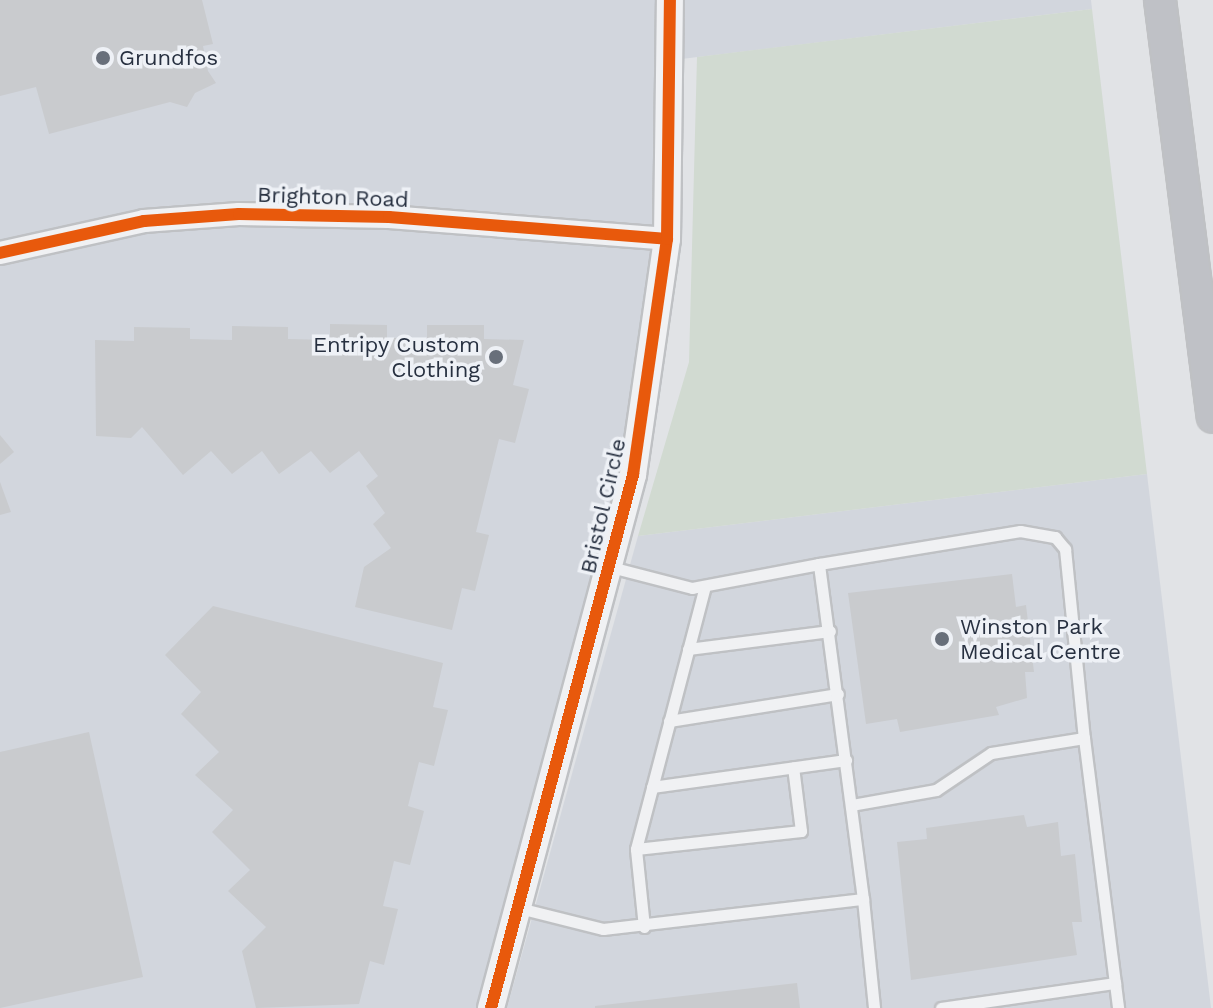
<!DOCTYPE html>
<html>
<head>
<meta charset="utf-8">
<style>
	body { margin:0 }
	#map { position:relative; width:1213px; height:1008px; overflow:hidden; background:#e1e3e6; font-family:"Work Sans",sans-serif }
	div>[style] { position:absolute }
	[style*='--x'] { left:calc(var(--x)*1px); top:calc(var(--y)*1px); width:calc(var(--w)*1px); rotate:calc(var(--a)*1deg) }
	.built>* { inset:0; background:#d2d6dd }
	.green>* { inset:0; background:#d1dad1 }
	.building>* { inset:0; background:#c9cbce }
	.roads { filter:drop-shadow(2px 0 #bfc1c4) drop-shadow(-2px 0 #bfc1c4) drop-shadow(0 2px #bfc1c4) drop-shadow(0 -2px #bfc1c4) }
	.service>* { height:11px; margin:-5.5px; padding:0 5.5px; transform-origin:5.5px; border-radius:5.5px; background:#f0f1f3 }
	.minor>* { height:22px; margin:-11px; padding:0 11px; transform-origin:11px; border-radius:11px; background:#f0f1f3 }
	.tertiary>* { height:26px; margin:-13px; padding:0 13px; transform-origin:13px; border-radius:13px; background:#f0f1f3 }
	.secondary>* { height:30px; margin:-15px; padding:0 15px; transform-origin:15px; border-radius:15px; background:#bfc1c6 }
	.cycleway>* { height:12px; margin:-6px; padding:0 6px; transform-origin:6px; border-radius:6px; background:#e8590c }
	.dots>* { width:22px; height:22px; translate:-50% -50%; box-sizing:border-box; border:4px solid #eef1f6; border-radius:50% }
	span { translate:-50% -50%; white-space:nowrap; text-align:center; line-height:1.15; -webkit-text-stroke:7px #eef1f6; paint-order:stroke }
	.poi-label { font-size:22px; color:#273040 }
	.left { translate:0 -50%; text-align:left }
	.right { translate:-100% -50%; text-align:right }
	.street-label { font-size:22px; color:#273040 }
</style>
</head>
<body>
<div id="map">
	<div class="built">
		<i style="clip-path:polygon(0 0,1091px 0,1092px 9px,673px 60px,651px 365px,491px 1008px,0 1008px)"></i>
		<i style="clip-path:polygon(1147px 474px,1211px 1008px,507px 1008px,638px 536px)"></i>
	</div>
	<div class="green">
		<i style="clip-path:polygon(1092px 9px,1147px 474px,638px 536px,689px 362px,697px 57px)"></i>
	</div>
	<div class="building">
		<i style="clip-path:polygon(0 0,202px 0,213px 44px,203px 46px,208px 71px,216px 83px,195px 93px,187px 107px,170px 102px,49px 134px,36px 87px,0 96px)"></i>
		<i style="clip-path:polygon(330px 324px,387px 325px,387px 338px,427px 338px,427px 325px,484px 325px,484px 339px,524px 340px,513px 385px,529px 389px,515px 443px,499px 439px,476px 532px,489px 535px,475px 591px,462px 588px,452px 630px,355px 607px,364px 567px,391px 548px,373px 524px,385px 513px,366px 486px,378px 476px,359px 451px,330px 473px,311px 451px,279px 474px,262px 451px,232px 474px,211px 451px,183px 475px,142px 427px,131px 438px,96px 436px,95px 340px,134px 341px,134px 327px,190px 328px,190px 339px,232px 340px,232px 326px,288px 327px,288px 339px,330px 340px)"></i>
		<i style="clip-path:polygon(0 435px,14px 452px,0 464px)"></i>
		<i style="clip-path:polygon(0 482px,11px 512px,0 515px)"></i>
		<i style="clip-path:polygon(1012px 574px,1016px 607px,1026px 605px,1034px 672px,1025px 672px,1027px 698px,996px 707px,999px 715px,900px 732px,897px 719px,866px 724px,848px 593px)"></i>
		<i style="clip-path:polygon(213px 606px,443px 663px,433px 707px,448px 710px,434px 766px,419px 762px,408px 806px,424px 811px,410px 865px,394px 861px,383px 906px,398px 909px,384px 965px,370px 961px,359px 1004px,256px 1008px,242px 951px,266px 927px,228px 891px,250px 870px,212px 832px,233px 810px,195px 775px,219px 752px,181px 714px,201px 692px,165px 655px)"></i>
		<i style="clip-path:polygon(89px 732px,143px 977px,0 1008px,0 752px)"></i>
		<i style="clip-path:polygon(1024px 815px,1027px 827px,1058px 822px,1061px 856px,1075px 854px,1082px 922px,1072px 922px,1077px 955px,911px 980px,897px 842px,927px 839px,926px 828px)"></i>
		<i style="clip-path:polygon(797px 983px,800px 1008px,595px 1008px,595px 1006px)"></i>
	</div>
	<div class="roads">
		<div class="service">
			<i style="--x:819;--y:564;--w:204;--a:-9.3"></i>
			<i style="--x:1020;--y:531;--w:36;--a:10"></i>
			<i style="--x:1055;--y:537;--w:16;--a:50"></i>
			<i style="--x:1065;--y:549;--w:190;--a:84.3"></i>
			<i style="--x:1084;--y:738;--w:94;--a:170.8"></i>
			<i style="--x:991;--y:753;--w:66;--a:146.1"></i>
			<i style="--x:936;--y:790;--w:85;--a:169.9"></i>
			<i style="--x:688;--y:649;--w:143;--a:-7.2"></i>
			<i style="--x:669;--y:721;--w:171;--a:-9.1"></i>
			<i style="--x:1084;--y:738;--w:272;--a:82.8"></i>
			<i style="--x:652;--y:787;--w:196;--a:-7.9"></i>
			<i style="--x:636;--y:849;--w:166;--a:-6.2"></i>
			<i style="--x:801;--y:831;--w:64;--a:-97.1"></i>
			<i style="--x:863;--y:899;--w:110;--a:84.2"></i>
			<i style="--x:519;--y:908;--w:87;--a:14"></i>
			<i style="--x:603;--y:929;--w:262;--a:-6.6"></i>
			<i style="--x:863;--y:899;--w:338;--a:-97.5"></i>
			<i style="--x:819;--y:564;--w:129;--a:169.3"></i>
			<i style="--x:692;--y:588;--w:84;--a:-165.5"></i>
			<i style="--x:644;--y:927;--w:78;--a:-95.9"></i>
			<i style="--x:636;--y:849;--w:272;--a:-75.3"></i>
			<i style="--x:941;--y:1008;--w:176;--a:-8.2"></i>
		</div>
		<div class="minor">
			<i style="--x:0;--y:253;--w:148;--a:-12.5"></i>
			<i style="--x:144;--y:221;--w:95;--a:-4.2"></i>
			<i style="--x:239;--y:214;--w:150;--a:1.1"></i>
			<i style="--x:389;--y:217;--w:279;--a:4.5"></i>
		</div>
		<div class="tertiary">
			<i style="--x:491;--y:1008;--w:552;--a:-75.08"></i>
			<i style="--x:633;--y:475;--w:238;--a:-81.8"></i>
			<i style="--x:667;--y:239;--w:239;--a:-89.3"></i>
		</div>
		<div class="secondary">
			<i style="--x:1160;--y:0;--w:420;--a:82.8"></i>
		</div>
	</div>
	<div class="cycleway">
		<i style="--x:0;--y:253;--w:148;--a:-12.5"></i>
		<i style="--x:144;--y:221;--w:95;--a:-4.2"></i>
		<i style="--x:239;--y:214;--w:150;--a:1.1"></i>
		<i style="--x:389;--y:217;--w:279;--a:4.5"></i>
		<i style="--x:491;--y:1008;--w:552;--a:-75.08"></i>
		<i style="--x:633;--y:475;--w:238;--a:-81.8"></i>
		<i style="--x:667;--y:239;--w:239;--a:-89.3"></i>
	</div>
	<div class="dots">
		<i style="left:103px;top:58px;background:#686f7a"></i>
		<i style="left:496px;top:357px;background:#686f7a"></i>
		<i style="left:942px;top:639px;background:#686f7a"></i>
	</div>
	<div class="poi-label">
		<span class="left" style="left:119px;top:58px">Grundfos</span>
		<span class="right" style="left:480px;top:357px">Entripy Custom<br>Clothing</span>
		<span class="left" style="left:960px;top:639px">Winston Park<br>Medical Centre</span>
	</div>
	<div class="street-label">
		<span style="left:333px;top:197px;rotate:2deg">Brighton Road</span>
		<span style="left:603px;top:506px;rotate:-77deg">Bristol Circle</span>
	</div>
</div>
</body>
</html>
